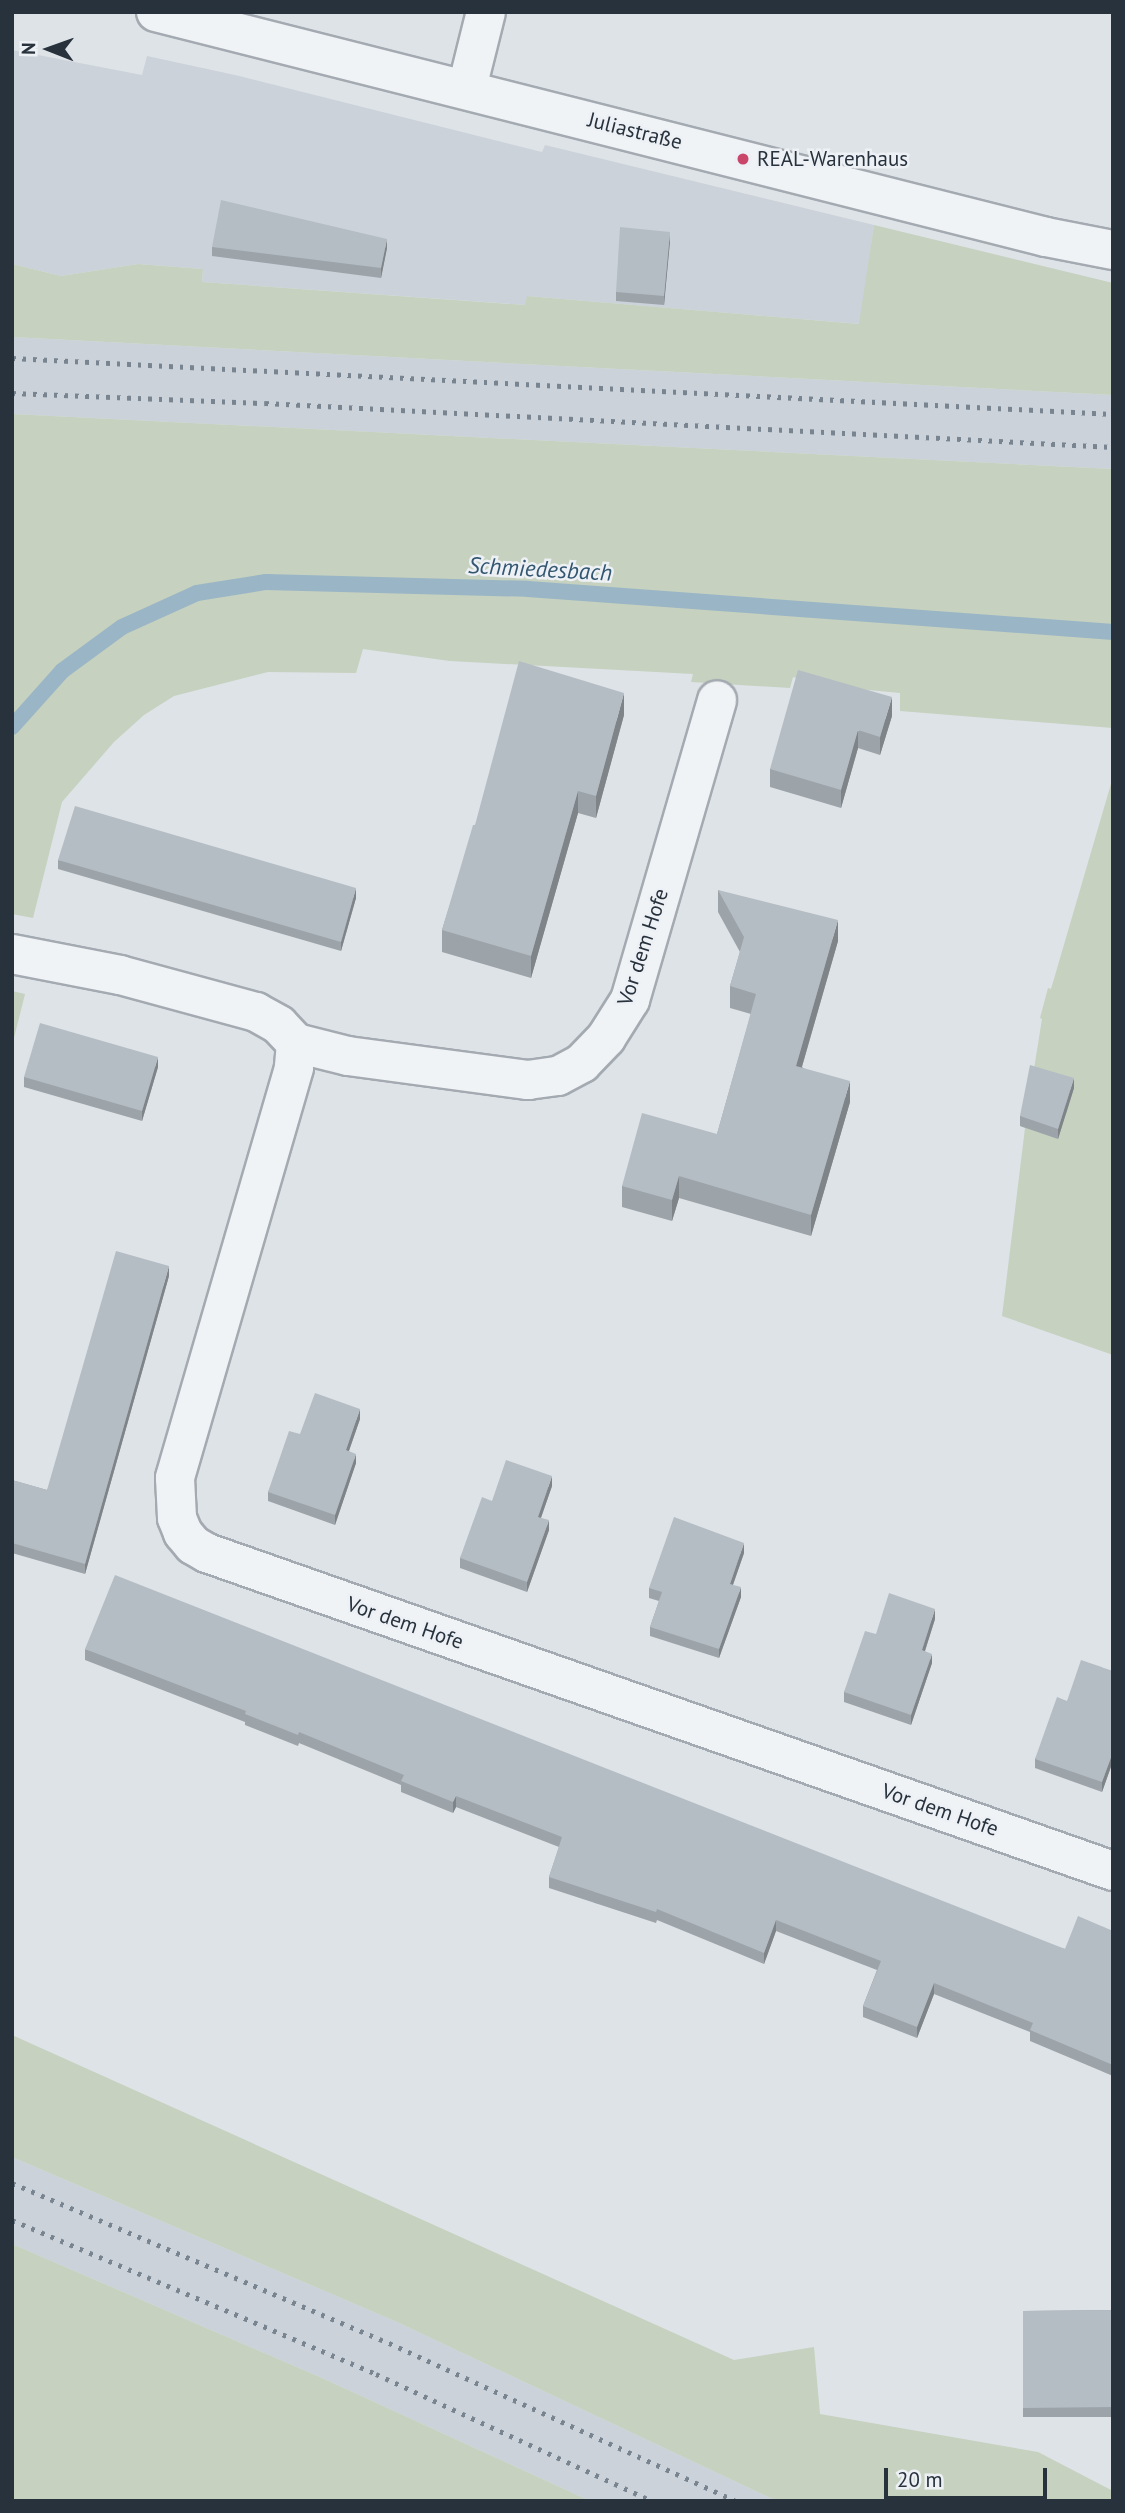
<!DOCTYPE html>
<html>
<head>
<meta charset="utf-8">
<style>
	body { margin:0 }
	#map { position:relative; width:1125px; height:2513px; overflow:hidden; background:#dee3e7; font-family:"PT Sans",sans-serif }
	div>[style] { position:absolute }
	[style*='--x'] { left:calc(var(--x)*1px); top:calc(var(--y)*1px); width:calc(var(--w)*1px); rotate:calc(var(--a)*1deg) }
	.built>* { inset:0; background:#ccd2d9 }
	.green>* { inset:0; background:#c6d1bf }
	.stream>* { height:16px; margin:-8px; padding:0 8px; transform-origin:8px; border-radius:8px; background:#99b5c6 }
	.roads { filter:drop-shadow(2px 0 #a4aab1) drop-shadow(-2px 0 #a4aab1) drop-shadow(0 2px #a4aab1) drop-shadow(0 -2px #a4aab1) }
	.minor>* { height:38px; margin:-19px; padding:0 19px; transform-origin:19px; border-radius:19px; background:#f0f3f6 }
	.rail>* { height:5px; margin-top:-2.5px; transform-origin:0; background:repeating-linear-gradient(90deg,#788490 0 3.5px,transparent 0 10.5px) }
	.wall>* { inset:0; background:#9ca3a9 }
	.shaded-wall>* { inset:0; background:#7f8489 }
	.building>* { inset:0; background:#b5bdc4 }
	.dots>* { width:19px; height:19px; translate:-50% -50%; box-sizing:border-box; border:4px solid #edf1f5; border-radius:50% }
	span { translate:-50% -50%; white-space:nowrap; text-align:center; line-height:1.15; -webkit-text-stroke:5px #edf1f5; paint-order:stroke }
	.street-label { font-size:21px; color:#28323d }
	.poi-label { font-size:21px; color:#28323d }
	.left { translate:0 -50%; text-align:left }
	.water-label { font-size:23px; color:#335670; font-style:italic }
	.frame { position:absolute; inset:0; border:14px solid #28323d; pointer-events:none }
	.north { position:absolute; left:14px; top:14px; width:70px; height:70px; -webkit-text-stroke:5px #edf1f5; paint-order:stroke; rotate:271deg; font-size:19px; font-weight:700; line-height:28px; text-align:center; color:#28323d }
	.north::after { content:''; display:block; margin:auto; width:24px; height:32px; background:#28323d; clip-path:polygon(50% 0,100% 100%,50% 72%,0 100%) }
	.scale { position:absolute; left:884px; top:2468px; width:163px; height:32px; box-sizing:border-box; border:4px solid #28323d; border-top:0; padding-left:9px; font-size:21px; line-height:24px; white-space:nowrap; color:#28323d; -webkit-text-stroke:5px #edf1f5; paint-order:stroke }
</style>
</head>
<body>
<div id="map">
	<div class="built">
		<i style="clip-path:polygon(12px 50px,142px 75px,147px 56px,235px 75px,542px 152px,545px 145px,874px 225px,860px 324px,527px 296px,526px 305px,202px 282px,203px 269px,138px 264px,61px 276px,12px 264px)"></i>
		<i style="clip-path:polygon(12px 337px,1113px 395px,1113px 469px,12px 414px)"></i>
		<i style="clip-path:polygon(12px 2157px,397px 2322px,777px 2501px,590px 2501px,322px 2378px,12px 2244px)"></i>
	</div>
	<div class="green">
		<i style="clip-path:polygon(874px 225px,1113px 283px,1113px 395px,12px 337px,12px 264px,61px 276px,138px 264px,203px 269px,202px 282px,525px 305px,527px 296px,859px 324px)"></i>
		<i style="clip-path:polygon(12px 414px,1113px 469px,1113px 728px,900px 711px,900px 693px,816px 685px,793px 677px,790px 688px,691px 682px,693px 674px,450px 661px,363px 649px,356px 673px,268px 672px,174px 696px,144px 715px,114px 742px,62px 802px,33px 918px,12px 914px)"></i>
		<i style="clip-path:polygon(1113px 777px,1113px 1355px,1002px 1316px,1025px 1128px,1020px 1126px,1030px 1075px,1033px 1075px,1042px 1019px,1040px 1018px,1048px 988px,1051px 989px)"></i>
		<i style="clip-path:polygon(12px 991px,25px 994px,12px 1046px)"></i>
		<i style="clip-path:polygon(12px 2035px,734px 2360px,814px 2347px,820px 2414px,1038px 2452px,1113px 2491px,1113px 2501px,777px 2501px,397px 2322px,12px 2157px)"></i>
		<i style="clip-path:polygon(12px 2244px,322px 2378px,590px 2501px,12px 2501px)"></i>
	</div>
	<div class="stream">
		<i style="--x:12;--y:727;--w:75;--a:-48.2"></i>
		<i style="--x:62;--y:671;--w:74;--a:-36.3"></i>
		<i style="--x:122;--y:627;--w:82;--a:-24.4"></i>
		<i style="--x:197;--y:593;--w:70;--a:-9.1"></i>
		<i style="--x:266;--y:582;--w:262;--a:1.5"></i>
		<i style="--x:528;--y:589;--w:587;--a:4.2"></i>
	</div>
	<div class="roads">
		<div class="minor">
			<i style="--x:156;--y:12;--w:918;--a:14.19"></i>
			<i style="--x:1046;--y:237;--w:68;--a:11"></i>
			<i style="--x:467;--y:88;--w:78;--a:-76"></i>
			<i style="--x:12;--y:954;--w:110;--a:11"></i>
			<i style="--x:120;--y:975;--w:141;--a:15.2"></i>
			<i style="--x:256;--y:1012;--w:26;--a:29"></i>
			<i style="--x:279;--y:1025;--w:25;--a:47"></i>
			<i style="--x:296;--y:1043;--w:54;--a:14"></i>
			<i style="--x:348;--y:1056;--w:182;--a:7.6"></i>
			<i style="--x:528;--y:1080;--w:30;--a:-8"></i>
			<i style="--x:558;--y:1076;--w:27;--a:-28"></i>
			<i style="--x:582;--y:1063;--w:35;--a:-46"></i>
			<i style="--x:606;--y:1038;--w:45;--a:-57.7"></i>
			<i style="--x:630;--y:1000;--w:312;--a:-73.8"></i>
			<i style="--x:296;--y:1043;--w:25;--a:95"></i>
			<i style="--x:294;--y:1068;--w:427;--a:106.2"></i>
			<i style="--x:175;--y:1478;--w:40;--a:87.1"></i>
			<i style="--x:177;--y:1518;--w:16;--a:68"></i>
			<i style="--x:183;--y:1533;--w:16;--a:50"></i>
			<i style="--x:193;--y:1545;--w:16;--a:30"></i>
			<i style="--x:207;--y:1553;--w:960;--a:19.34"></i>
		</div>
	</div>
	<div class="rail">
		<i style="--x:12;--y:358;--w:1102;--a:2.91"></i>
		<i style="--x:12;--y:393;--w:253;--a:2.3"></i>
		<i style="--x:265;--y:403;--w:849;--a:2.97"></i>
		<i style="--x:12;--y:2183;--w:410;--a:23"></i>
		<i style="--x:389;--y:2343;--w:380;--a:24.5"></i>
		<i style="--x:12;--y:2220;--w:395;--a:22.9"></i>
		<i style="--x:376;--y:2374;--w:304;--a:24.7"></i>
	</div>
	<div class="wall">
		<i style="clip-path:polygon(670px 241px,664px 305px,616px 301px,616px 292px)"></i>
		<i style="clip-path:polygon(212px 247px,387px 248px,381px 278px,212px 256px)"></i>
		<i style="clip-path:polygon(624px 715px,596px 818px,578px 813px,531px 978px,442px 952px,442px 930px,475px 825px)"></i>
		<i style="clip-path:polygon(892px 716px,880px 755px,858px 748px,841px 808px,770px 787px,770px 769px)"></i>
		<i style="clip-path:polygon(58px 860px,356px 898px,341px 951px,58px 869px)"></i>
		<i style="clip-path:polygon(718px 890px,838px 941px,802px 1067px,850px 1102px,811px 1236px,679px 1198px,672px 1221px,622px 1207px,622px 1186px,717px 1134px,751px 1014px,730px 1008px,730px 986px,740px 952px,718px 912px)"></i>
		<i style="clip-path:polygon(158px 1067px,142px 1121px,24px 1087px,24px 1077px)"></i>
		<i style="clip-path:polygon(1074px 1088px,1058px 1139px,1020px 1126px,1020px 1116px)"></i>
		<i style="clip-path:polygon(169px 1276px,85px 1574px,12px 1553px,12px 1480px,47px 1490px)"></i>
		<i style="clip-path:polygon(360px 1419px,349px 1451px,356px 1463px,335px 1525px,268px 1501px,268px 1492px,300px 1434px)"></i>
		<i style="clip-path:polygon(552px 1486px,541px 1518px,549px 1530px,527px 1592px,460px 1568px,460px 1558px,492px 1501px)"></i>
		<i style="clip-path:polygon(744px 1553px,733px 1585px,741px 1597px,719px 1658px,650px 1636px,650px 1627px,659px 1601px,649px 1598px,649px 1588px)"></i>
		<i style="clip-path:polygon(935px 1619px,925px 1651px,932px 1663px,911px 1725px,844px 1702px,844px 1692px,876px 1634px)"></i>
		<i style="clip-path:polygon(85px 1649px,1065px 1949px,1113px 1931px,1113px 2076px,1030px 2041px,1030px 2032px,934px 1994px,917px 2038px,863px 2017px,863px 2006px,877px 1970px,776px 1931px,764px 1964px,657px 1920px,656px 1923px,549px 1888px,549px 1877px,559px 1847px,456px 1807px,453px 1813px,401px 1792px,401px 1785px,299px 1743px,298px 1746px,245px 1725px,245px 1722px,85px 1660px)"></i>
		<i style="clip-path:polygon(1113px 1671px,1113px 1761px,1102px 1792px,1035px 1768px,1035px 1759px,1067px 1701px)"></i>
		<i style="clip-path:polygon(1113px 2310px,1113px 2417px,1023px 2417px,1023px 2311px)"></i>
	</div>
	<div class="shaded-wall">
		<i style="clip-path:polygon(670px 232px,670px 241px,664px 305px,664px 296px)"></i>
		<i style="clip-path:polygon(387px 239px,387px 248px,381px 278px,381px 268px)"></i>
		<i style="clip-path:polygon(624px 693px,624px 715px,596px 818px,596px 796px)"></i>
		<i style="clip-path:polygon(892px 697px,892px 716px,880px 755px,880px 737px)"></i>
		<i style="clip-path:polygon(858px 730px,858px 748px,841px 808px,841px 790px)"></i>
		<i style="clip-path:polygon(578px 791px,578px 813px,531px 978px,531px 956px)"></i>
		<i style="clip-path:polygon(356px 888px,356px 898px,341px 951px,341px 942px)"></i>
		<i style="clip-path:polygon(838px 920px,838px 941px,796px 1087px,796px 1066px)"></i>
		<i style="clip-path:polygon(158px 1057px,158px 1067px,142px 1121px,142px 1111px)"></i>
		<i style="clip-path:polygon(1074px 1078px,1074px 1088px,1058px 1139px,1058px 1129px)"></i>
		<i style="clip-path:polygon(850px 1081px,850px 1102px,811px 1236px,811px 1215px)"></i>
		<i style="clip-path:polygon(679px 1176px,679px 1198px,672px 1221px,672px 1200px)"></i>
		<i style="clip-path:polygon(169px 1266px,169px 1276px,85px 1574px,85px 1564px)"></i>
		<i style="clip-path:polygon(360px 1409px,360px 1419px,346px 1459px,346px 1450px)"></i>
		<i style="clip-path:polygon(356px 1454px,356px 1463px,335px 1525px,335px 1515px)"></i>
		<i style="clip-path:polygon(552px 1476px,552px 1486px,538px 1526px,538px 1517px)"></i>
		<i style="clip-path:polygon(549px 1520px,549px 1530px,527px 1592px,527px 1582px)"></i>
		<i style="clip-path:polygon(744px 1543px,744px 1553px,730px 1593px,730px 1584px)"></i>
		<i style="clip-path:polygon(741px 1587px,741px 1597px,719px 1658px,719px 1649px)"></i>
		<i style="clip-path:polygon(935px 1609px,935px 1619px,922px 1660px,922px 1650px)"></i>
		<i style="clip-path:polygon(932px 1654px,932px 1663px,911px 1725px,911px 1715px)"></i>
		<i style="clip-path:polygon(1113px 1752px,1113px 1761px,1102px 1792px,1102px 1782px)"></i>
		<i style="clip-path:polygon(456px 1796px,456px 1807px,453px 1813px,453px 1802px)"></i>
		<i style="clip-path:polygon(776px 1920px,776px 1931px,764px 1964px,764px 1953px)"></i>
		<i style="clip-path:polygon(934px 1983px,934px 1994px,917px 2038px,917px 2027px)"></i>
	</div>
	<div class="building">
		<i style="clip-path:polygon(221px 200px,387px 239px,381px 268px,212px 247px)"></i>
		<i style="clip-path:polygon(620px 227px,670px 232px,664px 296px,616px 292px)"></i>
		<i style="clip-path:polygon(519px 661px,624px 693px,596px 796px,578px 791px,531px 956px,442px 930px,473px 825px,475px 825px)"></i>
		<i style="clip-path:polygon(798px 670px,892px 697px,880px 737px,858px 730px,841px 790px,770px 769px)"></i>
		<i style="clip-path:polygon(75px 806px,356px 888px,341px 942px,58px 860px)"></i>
		<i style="clip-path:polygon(718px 890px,838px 920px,796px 1066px,850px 1081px,811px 1215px,679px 1176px,672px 1200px,622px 1186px,642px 1113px,717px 1134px,756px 994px,730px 986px,744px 937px)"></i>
		<i style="clip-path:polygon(40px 1023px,158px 1057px,142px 1111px,24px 1077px)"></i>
		<i style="clip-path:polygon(1030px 1065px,1074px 1078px,1058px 1129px,1020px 1116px)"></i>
		<i style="clip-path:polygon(116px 1251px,169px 1266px,85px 1564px,12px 1543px,12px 1480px,47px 1490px)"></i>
		<i style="clip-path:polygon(315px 1393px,360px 1409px,346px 1450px,356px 1454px,335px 1515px,268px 1492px,289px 1431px,300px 1434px)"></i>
		<i style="clip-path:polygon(506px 1460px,552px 1476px,538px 1517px,549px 1520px,527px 1582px,460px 1558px,482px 1497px,492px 1501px)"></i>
		<i style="clip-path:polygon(674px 1517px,744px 1543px,730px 1584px,741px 1587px,719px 1649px,650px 1627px,662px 1592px,649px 1588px)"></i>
		<i style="clip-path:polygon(115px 1575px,1065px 1949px,1078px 1916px,1113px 1931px,1113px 2065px,1030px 2030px,1033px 2023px,934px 1983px,917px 2027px,863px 2006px,881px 1961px,776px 1920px,764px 1953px,657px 1909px,656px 1912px,549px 1877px,562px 1837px,456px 1796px,453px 1802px,401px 1781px,404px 1775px,299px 1732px,298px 1735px,245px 1714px,246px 1711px,85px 1649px)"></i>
		<i style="clip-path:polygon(889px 1593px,935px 1609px,922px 1650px,932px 1654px,911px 1715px,844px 1692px,865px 1631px,876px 1634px)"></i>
		<i style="clip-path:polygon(1081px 1660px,1113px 1671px,1113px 1752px,1102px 1782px,1035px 1759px,1057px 1697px,1067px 1701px)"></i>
		<i style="clip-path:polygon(1113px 2310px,1113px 2407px,1023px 2408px,1023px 2311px)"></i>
	</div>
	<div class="dots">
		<i style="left:743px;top:159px;background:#ca456a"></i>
	</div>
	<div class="street-label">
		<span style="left:635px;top:131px;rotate:14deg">Juliastraße</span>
		<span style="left:643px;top:947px;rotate:-72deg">Vor dem Hofe</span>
		<span style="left:405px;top:1623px;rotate:19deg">Vor dem Hofe</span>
		<span style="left:940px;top:1810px;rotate:19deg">Vor dem Hofe</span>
	</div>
	<div class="poi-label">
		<span class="left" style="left:757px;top:159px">REAL-Warenhaus</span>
	</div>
	<div class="water-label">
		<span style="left:540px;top:569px;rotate:3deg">Schmiedesbach</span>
	</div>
	<div class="frame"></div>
	<div class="north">N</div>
	<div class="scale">20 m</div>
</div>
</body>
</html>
